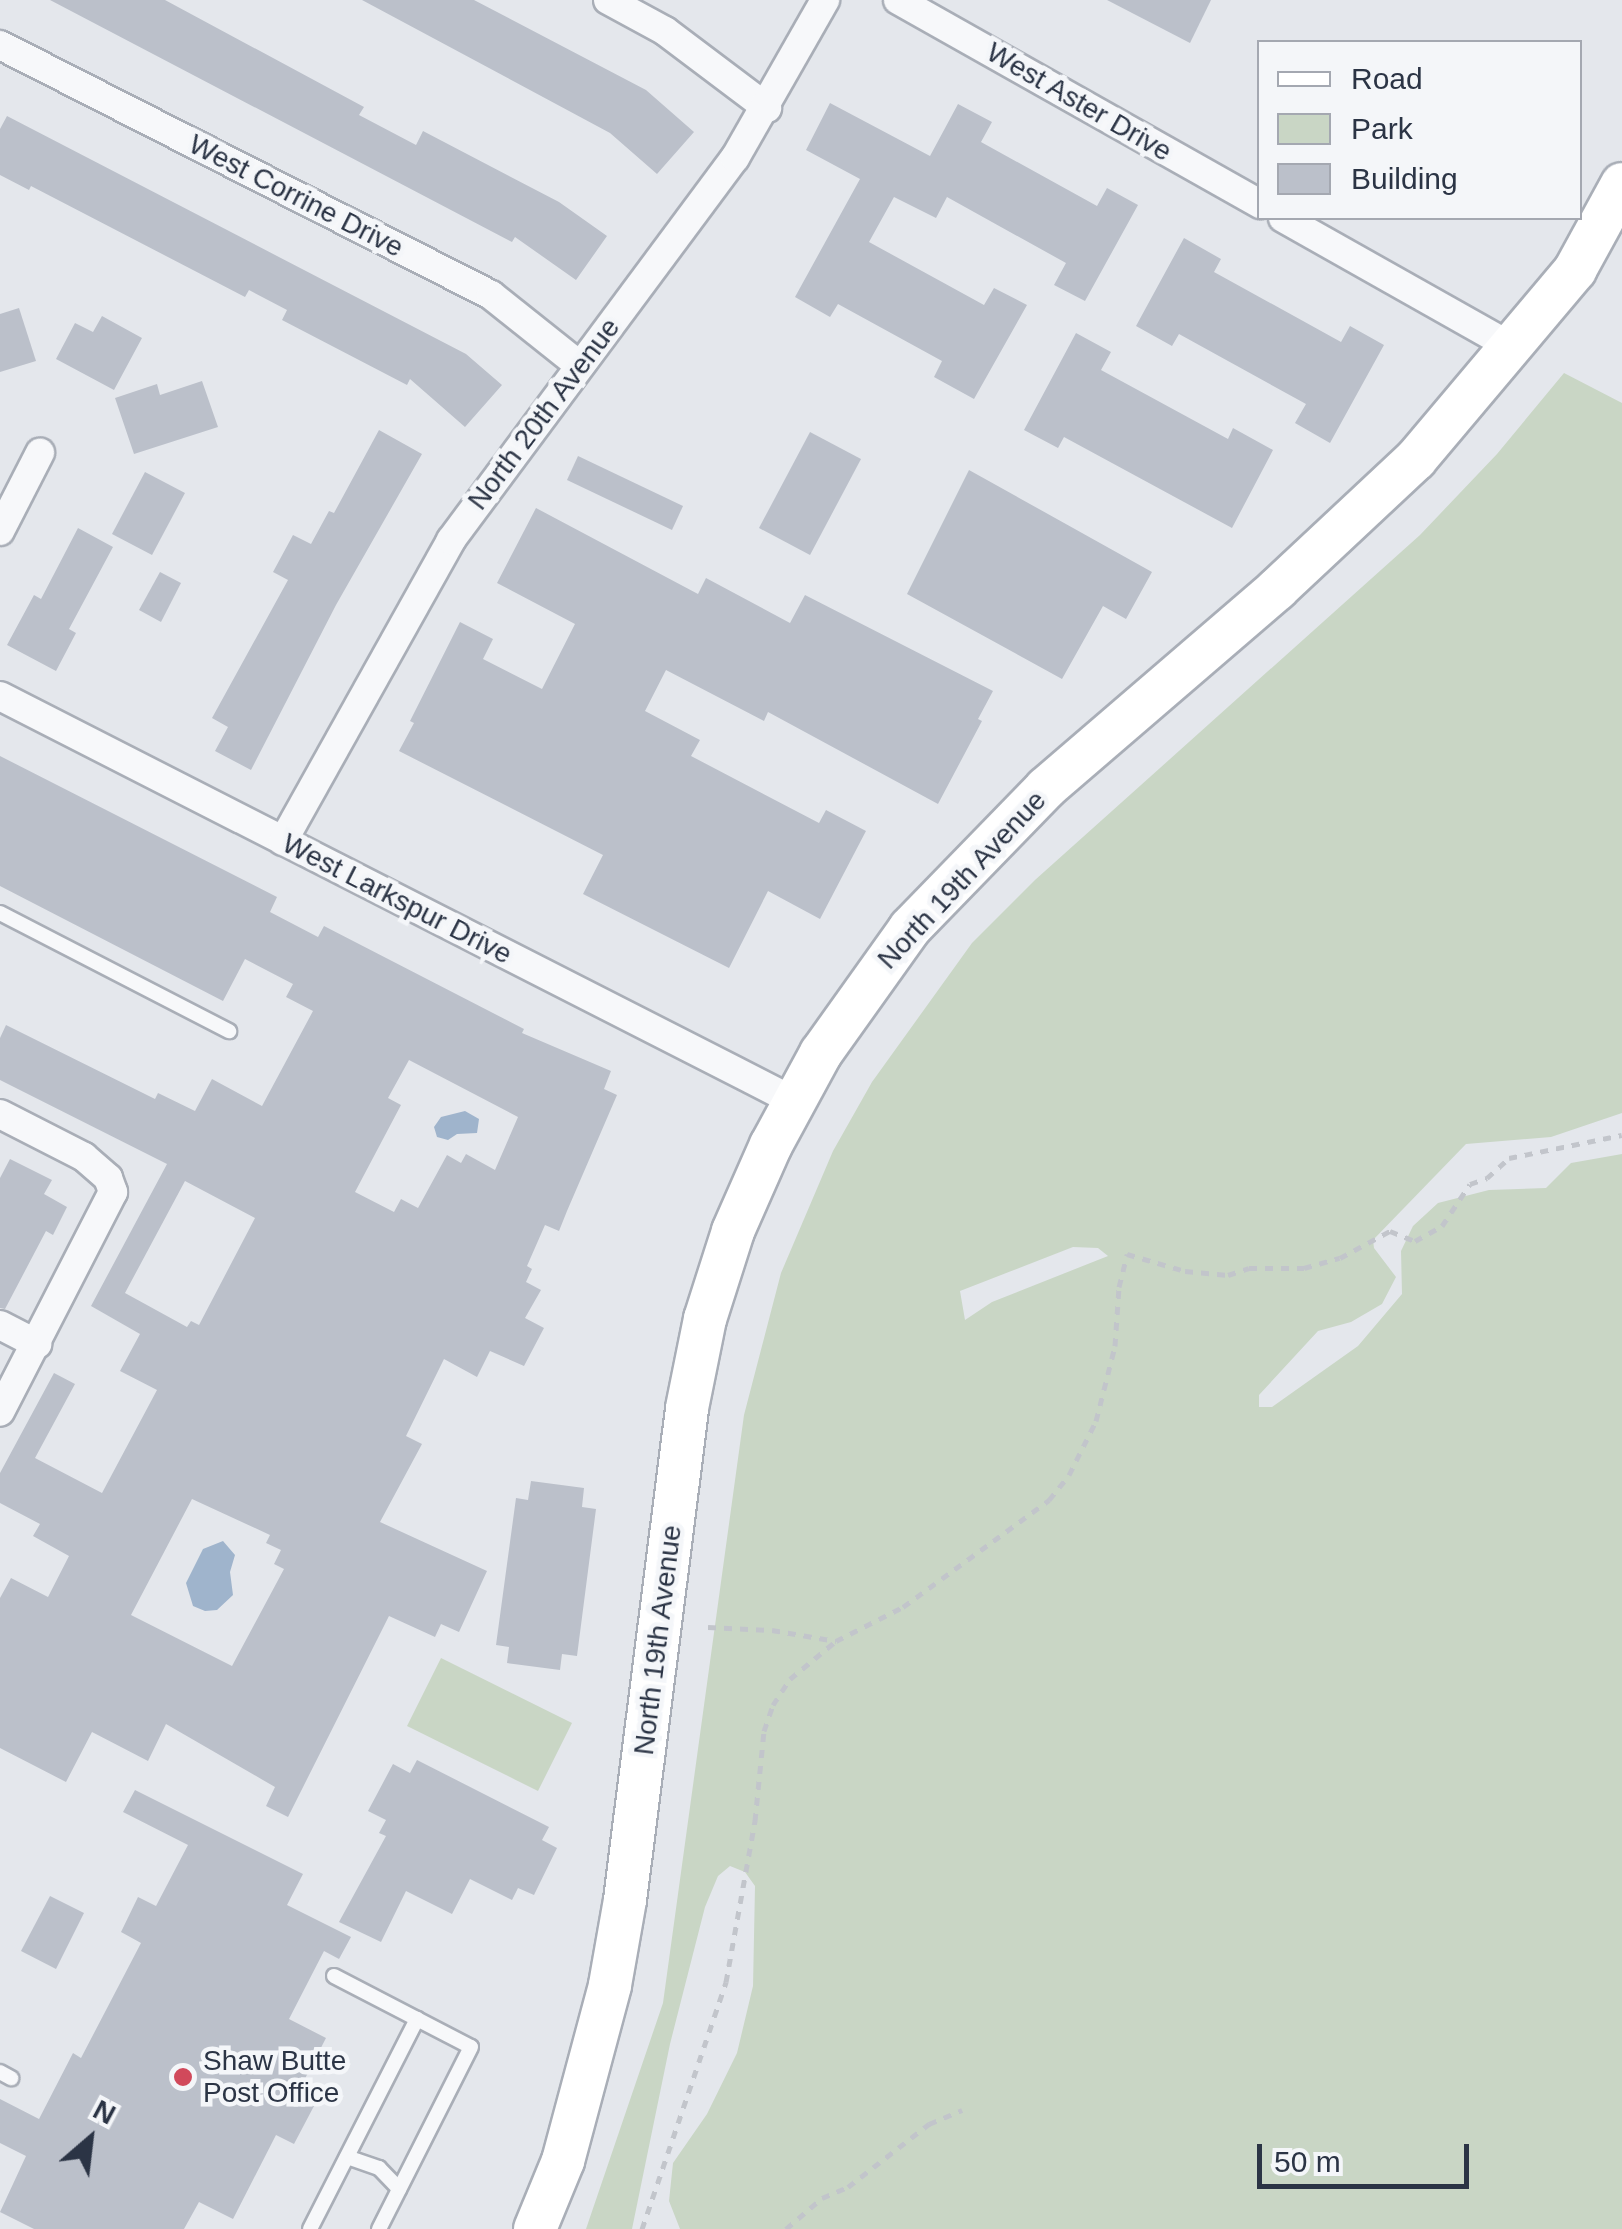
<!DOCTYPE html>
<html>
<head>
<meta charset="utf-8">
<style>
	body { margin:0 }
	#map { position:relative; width:1622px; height:2229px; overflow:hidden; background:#e4e7ec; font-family:Helvetica,sans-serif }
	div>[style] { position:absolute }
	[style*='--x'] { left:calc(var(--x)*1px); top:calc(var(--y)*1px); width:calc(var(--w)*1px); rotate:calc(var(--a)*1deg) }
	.green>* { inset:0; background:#c9d6c5 }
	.water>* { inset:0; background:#9fb4cc }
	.building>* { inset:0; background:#bbc0ca }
	.path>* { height:5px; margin-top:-2.5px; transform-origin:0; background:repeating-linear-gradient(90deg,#c2c5cb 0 8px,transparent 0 16px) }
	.roads { filter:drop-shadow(2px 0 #a9aeb7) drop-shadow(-2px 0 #a9aeb7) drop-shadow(0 2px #a9aeb7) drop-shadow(0 -2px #a9aeb7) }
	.lane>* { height:14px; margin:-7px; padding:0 7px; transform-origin:7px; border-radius:7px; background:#f7f8fa }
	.street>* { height:28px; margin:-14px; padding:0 14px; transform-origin:14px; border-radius:14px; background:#f7f8fa }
	.primary>* { height:42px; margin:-21px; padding:0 21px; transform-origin:21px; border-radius:21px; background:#fff }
	.dots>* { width:28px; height:28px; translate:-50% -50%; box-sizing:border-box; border:5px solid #f4f6f9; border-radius:50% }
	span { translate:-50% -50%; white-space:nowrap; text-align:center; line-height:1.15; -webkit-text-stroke:9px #f4f6f9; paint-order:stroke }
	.street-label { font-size:28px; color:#2b3445 }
	.poi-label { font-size:28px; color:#2b3445 }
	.left { translate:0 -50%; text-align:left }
	.legend { position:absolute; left:1257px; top:40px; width:325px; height:180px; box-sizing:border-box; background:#f4f6f9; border:2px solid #a4a8b1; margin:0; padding:12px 18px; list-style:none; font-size:30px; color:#2b3445 }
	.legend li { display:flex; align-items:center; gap:20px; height:50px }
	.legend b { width:50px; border:2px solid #a4a8b1 }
	.north { position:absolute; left:40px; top:2089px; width:100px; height:100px; -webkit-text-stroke:8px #f4f6f9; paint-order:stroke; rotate:28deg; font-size:28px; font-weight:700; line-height:40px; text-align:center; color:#2b3445 }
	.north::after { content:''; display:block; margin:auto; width:35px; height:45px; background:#2b3445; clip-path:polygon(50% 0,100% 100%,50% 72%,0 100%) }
	.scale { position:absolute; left:1257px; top:2144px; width:212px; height:45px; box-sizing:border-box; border:5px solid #2b3445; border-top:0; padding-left:12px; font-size:30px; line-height:35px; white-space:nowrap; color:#2b3445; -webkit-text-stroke:8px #f4f6f9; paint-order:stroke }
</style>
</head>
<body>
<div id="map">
	<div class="green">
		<i style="clip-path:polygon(evenodd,1564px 373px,1622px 403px,1622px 1113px,1551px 1137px,1466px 1144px,1373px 1240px,1374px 1248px,1396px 1277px,1382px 1304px,1351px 1322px,1318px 1331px,1259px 1395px,1259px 1407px,1272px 1407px,1358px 1346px,1402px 1294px,1401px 1251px,1413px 1226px,1438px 1203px,1489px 1190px,1546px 1188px,1571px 1163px,1622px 1154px,1622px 2229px,680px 2229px,669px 2201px,673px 2163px,707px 2114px,737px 2053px,753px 1986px,755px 1886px,745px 1872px,730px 1866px,718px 1876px,705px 1907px,670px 2044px,632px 2229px,586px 2229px,663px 2003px,744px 1415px,781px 1273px,833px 1151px,872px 1082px,972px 943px,1035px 880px,1420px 535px,1497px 454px,1564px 373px,1073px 1247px,1098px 1248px,1108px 1256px,992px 1302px,965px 1320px,960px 1291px,1073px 1247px)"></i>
		<i style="clip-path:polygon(441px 1658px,572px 1723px,538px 1791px,407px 1726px)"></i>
	</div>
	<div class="water">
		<i style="clip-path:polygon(465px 1111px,479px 1119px,477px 1133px,457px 1134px,448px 1140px,437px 1137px,434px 1127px,441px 1117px)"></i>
		<i style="clip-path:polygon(223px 1541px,235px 1555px,230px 1572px,233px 1595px,217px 1610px,205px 1611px,193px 1606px,186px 1583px,203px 1549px)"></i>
	</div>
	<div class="building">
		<i style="clip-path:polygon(50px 0,165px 0,364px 107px,359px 115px,416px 145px,423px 131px,559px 202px,607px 236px,576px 280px,515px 237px,512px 242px)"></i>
		<i style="clip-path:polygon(362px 0,474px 0,646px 90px,694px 132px,657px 174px,610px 133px)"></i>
		<i style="clip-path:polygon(1107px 0,1211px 0,1190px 43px)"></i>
		<i style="clip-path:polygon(830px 103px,930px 156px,958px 104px,992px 122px,981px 142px,1097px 206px,1107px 188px,1138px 205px,1085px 301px,1054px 285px,1066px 263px,947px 197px,936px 218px,894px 197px,869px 242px,984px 305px,994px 288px,1027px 305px,974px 399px,934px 377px,942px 361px,838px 304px,830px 317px,795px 297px,860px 179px,806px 150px)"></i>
		<i style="clip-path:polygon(7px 116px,466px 354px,502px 385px,465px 427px,410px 379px,407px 385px,282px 320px,287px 310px,249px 290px,245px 297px,31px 186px,29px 190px,0 175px,0 129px)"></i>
		<i style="clip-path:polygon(1184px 238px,1221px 259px,1214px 272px,1341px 342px,1350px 326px,1384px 345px,1330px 443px,1295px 423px,1306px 404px,1179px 334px,1172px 346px,1136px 326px)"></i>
		<i style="clip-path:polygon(19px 308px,36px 361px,0 372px,0 314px)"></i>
		<i style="clip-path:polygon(102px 316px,142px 338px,114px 390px,56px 359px,75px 323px,93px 332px)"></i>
		<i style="clip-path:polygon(1076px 333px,1111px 352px,1101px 370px,1228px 439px,1233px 428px,1273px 450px,1232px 528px,1064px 437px,1058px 448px,1024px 430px)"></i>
		<i style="clip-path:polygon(202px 381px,218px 427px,134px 454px,115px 398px,157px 384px,160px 395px)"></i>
		<i style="clip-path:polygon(379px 430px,422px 454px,336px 605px,251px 770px,215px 751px,228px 727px,212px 718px,288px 580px,273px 572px,293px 535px,311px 544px,329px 511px,334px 513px)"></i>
		<i style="clip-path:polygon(810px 432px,861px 459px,810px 555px,759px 528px)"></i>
		<i style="clip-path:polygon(578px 456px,683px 506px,672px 530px,567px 480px)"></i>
		<i style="clip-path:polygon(969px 470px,1152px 572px,1126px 619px,1103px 606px,1062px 679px,907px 594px)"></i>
		<i style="clip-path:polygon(145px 472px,185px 493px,152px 555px,112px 534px)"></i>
		<i style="clip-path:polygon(536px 508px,698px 594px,706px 578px,790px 623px,805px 595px,993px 691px,978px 719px,982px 721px,938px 804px,768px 712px,764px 721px,666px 670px,645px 711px,700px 740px,691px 756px,819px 823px,826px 810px,866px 831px,820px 919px,768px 891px,729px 968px,583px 894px,603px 855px,399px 751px,414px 723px,410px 721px,460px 622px,493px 639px,483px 659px,542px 689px,575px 624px,497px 583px)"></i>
		<i style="clip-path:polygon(78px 528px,113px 547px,69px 629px,76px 633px,56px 671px,7px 645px,34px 595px,41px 599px)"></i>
		<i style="clip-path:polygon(160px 572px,181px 583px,161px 622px,139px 610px)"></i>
		<i style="clip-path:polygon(evenodd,0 756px,277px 897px,270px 912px,318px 937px,324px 926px,524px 1029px,522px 1033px,611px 1071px,604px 1089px,617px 1095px,567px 1211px,559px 1231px,545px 1225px,527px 1266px,532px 1269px,526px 1282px,541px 1290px,525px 1318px,544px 1328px,524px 1366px,490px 1351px,477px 1377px,444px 1359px,406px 1436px,422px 1444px,380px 1522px,487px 1571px,459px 1632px,441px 1624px,435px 1637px,389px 1616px,288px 1817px,266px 1806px,275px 1787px,166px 1724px,148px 1761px,92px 1732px,66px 1782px,0 1748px,0 1598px,11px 1578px,48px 1597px,69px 1556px,33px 1536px,40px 1524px,0 1503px,0 1473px,54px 1373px,75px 1384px,35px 1458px,102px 1493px,157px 1390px,120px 1371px,140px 1334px,91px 1306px,167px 1164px,0 1080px,0 1038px,6px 1025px,155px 1099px,158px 1093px,195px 1111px,212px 1079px,262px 1106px,313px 1011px,286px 997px,293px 984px,245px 959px,223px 1001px,0 886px,0 756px,409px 1060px,518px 1117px,495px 1170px,466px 1154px,461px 1163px,447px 1155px,418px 1208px,401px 1199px,394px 1212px,355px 1192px,401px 1105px,388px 1098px,409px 1060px,0 756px,185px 1181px,255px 1218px,199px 1325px,191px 1321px,187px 1327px,125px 1293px,185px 1181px,0 756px,192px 1499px,270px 1535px,266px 1543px,281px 1550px,274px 1564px,284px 1569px,232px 1666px,131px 1615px,192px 1499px)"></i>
		<i style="clip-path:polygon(10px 1159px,52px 1180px,44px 1194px,67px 1207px,53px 1235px,46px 1231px,5px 1309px,0 1308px,0 1178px)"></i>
		<i style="clip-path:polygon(531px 1481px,584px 1488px,582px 1507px,596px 1509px,577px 1656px,562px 1654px,560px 1670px,507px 1663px,509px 1647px,496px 1645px,516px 1498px,528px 1500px)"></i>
		<i style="clip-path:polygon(417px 1760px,549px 1827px,542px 1840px,557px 1848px,534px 1895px,518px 1888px,512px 1900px,470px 1879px,452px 1914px,406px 1891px,381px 1942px,339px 1922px,386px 1836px,379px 1833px,386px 1820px,368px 1811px,393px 1764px,410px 1773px)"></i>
		<i style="clip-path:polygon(135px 1790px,303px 1874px,287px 1905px,351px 1937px,339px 1959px,324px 1951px,289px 2019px,326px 2038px,296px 2096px,314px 2106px,294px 2144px,276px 2135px,233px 2219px,199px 2202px,184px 2229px,34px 2229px,0 2212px,26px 2156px,0 2143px,0 2099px,39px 2119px,73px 2053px,81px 2058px,141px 1943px,121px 1932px,138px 1897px,156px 1906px,188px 1845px,123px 1812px)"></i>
		<i style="clip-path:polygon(50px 1896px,84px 1913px,56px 1969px,21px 1951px)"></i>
	</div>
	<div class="path">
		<i style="--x:708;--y:1627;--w:64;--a:2.7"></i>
		<i style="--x:772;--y:1630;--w:65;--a:9.8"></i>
		<i style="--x:836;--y:1641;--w:75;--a:-26.9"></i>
		<i style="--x:903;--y:1607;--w:181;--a:-36.2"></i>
		<i style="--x:1049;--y:1500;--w:32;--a:-51"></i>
		<i style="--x:1069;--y:1475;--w:60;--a:-63.4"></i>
		<i style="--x:1096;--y:1421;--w:77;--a:-75.8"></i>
		<i style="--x:1115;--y:1346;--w:59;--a:-86.1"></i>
		<i style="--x:1119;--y:1287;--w:34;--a:-76"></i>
		<i style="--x:1127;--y:1254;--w:60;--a:16.3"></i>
		<i style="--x:1185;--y:1271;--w:43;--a:5.3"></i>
		<i style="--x:1228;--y:1275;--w:22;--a:-18"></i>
		<i style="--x:1249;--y:1268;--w:55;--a:0"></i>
		<i style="--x:1304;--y:1268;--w:37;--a:-16"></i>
		<i style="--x:1340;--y:1258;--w:57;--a:-28.4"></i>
		<i style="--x:1390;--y:1231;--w:27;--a:22"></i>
		<i style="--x:1415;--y:1241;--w:31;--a:-29"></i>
		<i style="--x:1442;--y:1226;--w:50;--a:-56.3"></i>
		<i style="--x:1470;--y:1184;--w:18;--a:-19"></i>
		<i style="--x:1487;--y:1178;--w:30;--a:-42"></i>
		<i style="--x:1509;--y:1158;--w:115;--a:-11.5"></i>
		<i style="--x:642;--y:2229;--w:261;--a:-71.2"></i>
		<i style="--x:726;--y:1982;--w:164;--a:-79.8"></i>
		<i style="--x:755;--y:1821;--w:90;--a:-84.3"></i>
		<i style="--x:764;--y:1731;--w:28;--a:-71"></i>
		<i style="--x:773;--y:1705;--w:31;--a:-57"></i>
		<i style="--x:790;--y:1679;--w:60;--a:-39.6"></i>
		<i style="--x:786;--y:2229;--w:48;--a:-40.7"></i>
		<i style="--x:822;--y:2198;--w:28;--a:-23"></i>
		<i style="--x:848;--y:2187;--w:103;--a:-37.9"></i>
		<i style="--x:929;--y:2124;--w:36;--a:-23"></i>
	</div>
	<div class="roads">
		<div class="lane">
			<i style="--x:0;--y:913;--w:258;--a:27.3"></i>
			<i style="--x:334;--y:1976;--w:154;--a:27.4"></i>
			<i style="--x:471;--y:2047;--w:204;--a:116.8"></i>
			<i style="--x:0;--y:2072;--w:13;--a:29"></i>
			<i style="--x:347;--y:2157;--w:34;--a:19"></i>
			<i style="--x:379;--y:2168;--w:29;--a:46"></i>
			<i style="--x:310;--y:2229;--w:236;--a:-63"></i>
		</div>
		<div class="street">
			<i style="--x:608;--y:0;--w:65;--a:28.5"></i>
			<i style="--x:665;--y:31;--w:128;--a:37"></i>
			<i style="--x:898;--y:0;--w:416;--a:29.4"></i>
			<i style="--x:0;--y:45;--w:551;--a:26.98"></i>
			<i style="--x:491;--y:295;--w:112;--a:38.5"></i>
			<i style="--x:1283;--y:218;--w:265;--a:29.4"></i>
			<i style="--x:0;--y:531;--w:88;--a:-62.9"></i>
			<i style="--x:0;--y:696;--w:891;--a:27.03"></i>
			<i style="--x:283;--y:841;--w:345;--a:-60.8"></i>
			<i style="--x:451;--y:540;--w:476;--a:-53.4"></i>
			<i style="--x:735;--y:158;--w:182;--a:-60.3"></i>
			<i style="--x:0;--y:1114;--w:94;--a:27.1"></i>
			<i style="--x:84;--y:1157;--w:32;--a:41"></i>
			<i style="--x:108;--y:1178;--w:15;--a:70"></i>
			<i style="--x:113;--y:1192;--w:247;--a:117.2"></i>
			<i style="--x:0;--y:1325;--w:42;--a:27.2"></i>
		</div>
		<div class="primary">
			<i style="--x:535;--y:2229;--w:74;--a:-67.6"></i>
			<i style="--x:563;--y:2161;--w:182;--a:-75"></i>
			<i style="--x:610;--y:1985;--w:86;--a:-80"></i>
			<i style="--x:625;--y:1900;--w:496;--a:-82.8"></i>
			<i style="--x:687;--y:1408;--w:91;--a:-78.6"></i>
			<i style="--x:705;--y:1319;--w:92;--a:-72.3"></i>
			<i style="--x:733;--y:1231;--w:94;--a:-66.2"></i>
			<i style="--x:771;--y:1145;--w:105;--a:-61.5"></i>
			<i style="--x:821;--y:1053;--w:153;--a:-54.5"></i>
			<i style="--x:910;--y:928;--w:195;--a:-45.8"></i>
			<i style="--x:1046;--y:788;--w:305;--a:-40.7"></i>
			<i style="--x:1277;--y:589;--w:190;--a:-43.1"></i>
			<i style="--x:1416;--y:459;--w:247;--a:-49.9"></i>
			<i style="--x:1575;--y:270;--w:98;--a:-61.3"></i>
		</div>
	</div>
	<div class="dots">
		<i style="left:183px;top:2077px;background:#d1495b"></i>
	</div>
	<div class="street-label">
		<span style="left:1079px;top:102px;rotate:30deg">West Aster Drive</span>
		<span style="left:296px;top:196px;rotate:27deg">West Corrine Drive</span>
		<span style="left:544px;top:414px;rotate:-53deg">North 20th Avenue</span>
		<span style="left:962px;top:880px;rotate:-47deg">North 19th Avenue</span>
		<span style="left:397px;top:899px;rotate:27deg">West Larkspur Drive</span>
		<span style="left:658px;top:1640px;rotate:-83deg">North 19th Avenue</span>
	</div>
	<div class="poi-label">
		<span class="left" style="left:203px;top:2077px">Shaw Butte<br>Post Office</span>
	</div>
	<ul class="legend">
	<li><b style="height:12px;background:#fff"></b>Road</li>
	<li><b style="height:28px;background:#c9d6c5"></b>Park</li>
	<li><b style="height:28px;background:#bbc0ca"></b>Building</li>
	</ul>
	<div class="north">N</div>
	<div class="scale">50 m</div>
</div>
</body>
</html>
